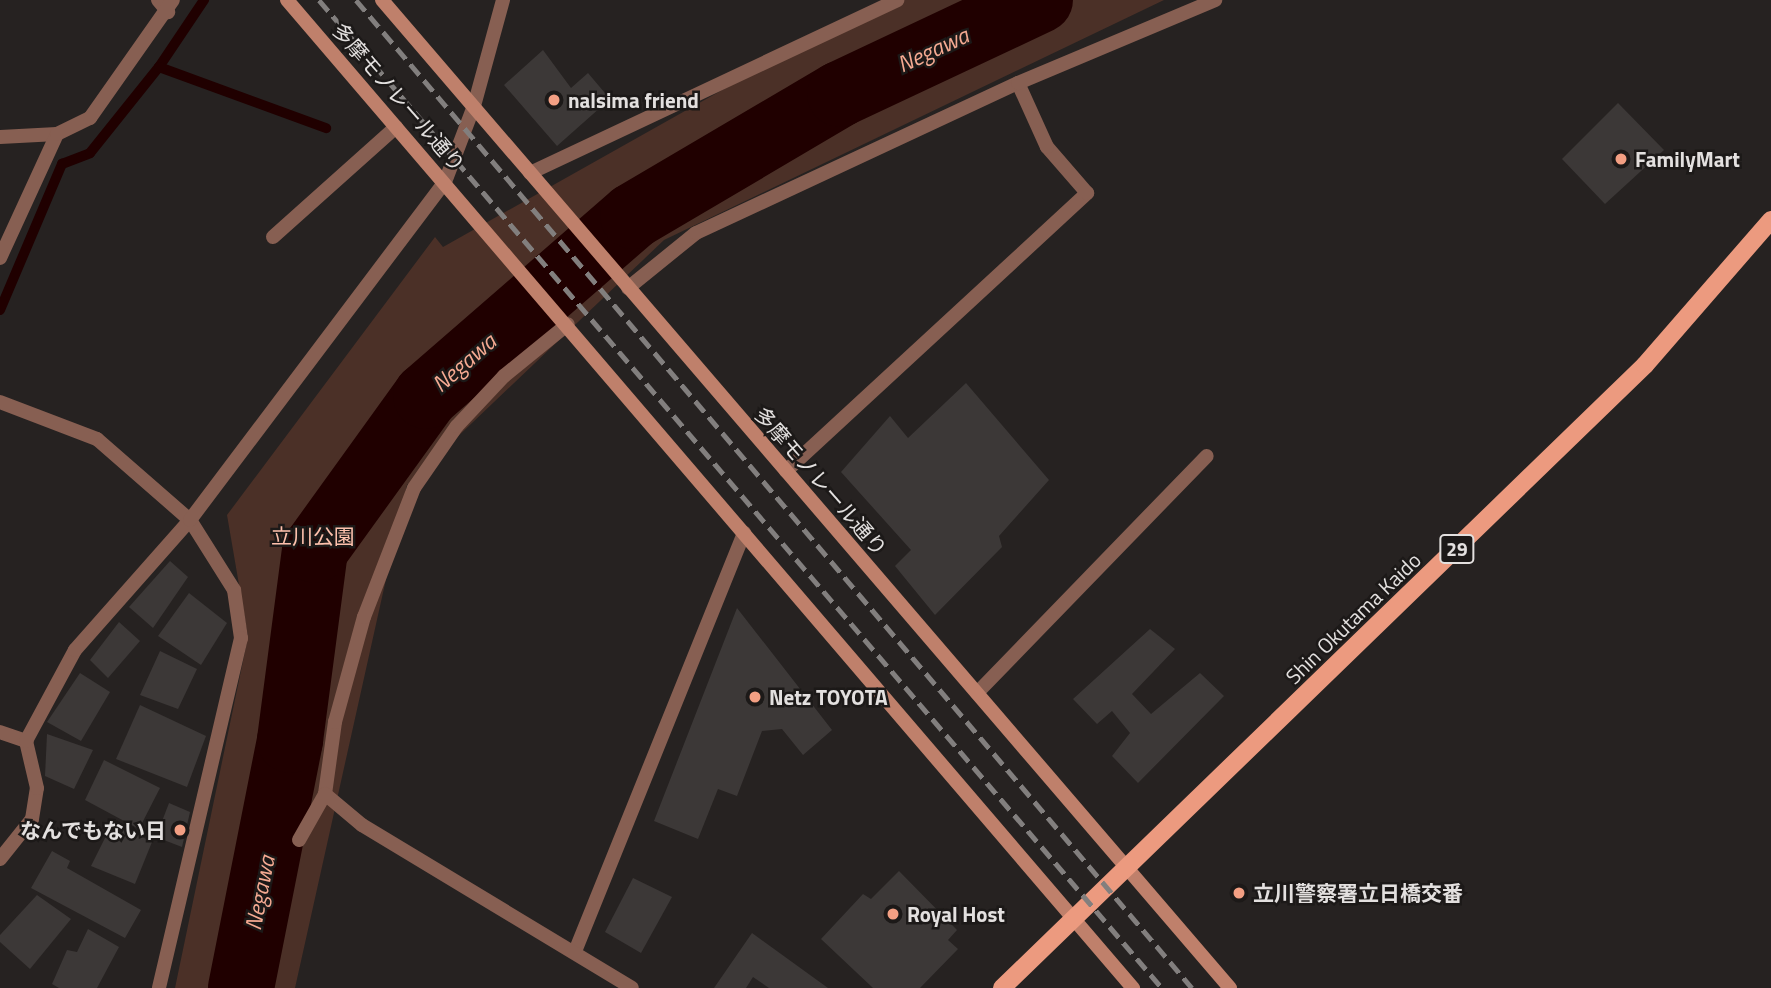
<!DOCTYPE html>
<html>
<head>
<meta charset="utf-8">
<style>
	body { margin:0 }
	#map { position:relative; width:1771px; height:988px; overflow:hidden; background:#262221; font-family:"Titillium Web","Noto Sans JP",sans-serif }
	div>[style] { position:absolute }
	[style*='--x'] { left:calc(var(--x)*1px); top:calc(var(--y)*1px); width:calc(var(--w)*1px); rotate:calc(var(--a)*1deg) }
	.green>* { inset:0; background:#4b3027 }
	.stream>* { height:10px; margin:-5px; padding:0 5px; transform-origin:5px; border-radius:5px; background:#200000 }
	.river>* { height:66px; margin:-33px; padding:0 33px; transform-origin:33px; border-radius:33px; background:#200000 }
	.building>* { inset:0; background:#3c3837 }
	.service>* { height:14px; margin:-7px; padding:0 7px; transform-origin:7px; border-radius:7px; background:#875f52 }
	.minor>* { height:14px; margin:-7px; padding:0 7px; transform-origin:7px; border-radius:7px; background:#875f52 }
	.secondary>* { height:14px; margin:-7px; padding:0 7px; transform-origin:7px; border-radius:7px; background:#bf806b }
	.primary>* { height:18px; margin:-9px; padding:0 9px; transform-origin:9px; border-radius:9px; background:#ec9a7f }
	.rail>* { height:5px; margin-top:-2.5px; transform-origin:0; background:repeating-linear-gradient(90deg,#827f7e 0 14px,transparent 0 21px) }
	.dots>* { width:19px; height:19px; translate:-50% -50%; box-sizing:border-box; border:4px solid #1c1918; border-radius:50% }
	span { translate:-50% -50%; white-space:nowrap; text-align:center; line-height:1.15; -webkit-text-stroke:5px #1c1918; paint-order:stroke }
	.shield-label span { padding:2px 5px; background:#1c1918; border:2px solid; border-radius:5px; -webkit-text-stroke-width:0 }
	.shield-label { font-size:19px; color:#e3e0df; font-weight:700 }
	.street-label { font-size:21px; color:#e3e0df }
	.poi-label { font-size:21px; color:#e3e0df; font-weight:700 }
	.left { translate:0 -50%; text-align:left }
	.right { translate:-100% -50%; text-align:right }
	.park-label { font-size:21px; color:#fdc0ac }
	.water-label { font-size:23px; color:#f5aa92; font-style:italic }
</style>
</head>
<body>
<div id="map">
	<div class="green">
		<i style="clip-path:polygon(882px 0,1164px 0,664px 240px,407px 485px,295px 988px,175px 988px,248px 637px,227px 515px,435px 237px,443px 247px)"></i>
	</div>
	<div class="stream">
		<i style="--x:159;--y:67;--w:81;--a:-56.1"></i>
		<i style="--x:0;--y:310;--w:159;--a:-67"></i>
		<i style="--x:62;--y:164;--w:30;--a:-21"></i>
		<i style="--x:90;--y:153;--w:110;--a:-51.3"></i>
		<i style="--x:159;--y:67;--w:178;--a:20.1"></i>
	</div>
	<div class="river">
		<i style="--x:241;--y:988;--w:253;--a:-78.8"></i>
		<i style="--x:290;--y:740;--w:192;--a:-82.5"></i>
		<i style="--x:315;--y:550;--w:190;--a:-54.2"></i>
		<i style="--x:426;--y:396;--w:274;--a:-41"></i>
		<i style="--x:633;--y:216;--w:240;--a:-30.5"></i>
		<i style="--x:840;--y:94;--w:221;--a:-25.2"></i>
	</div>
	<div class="building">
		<i style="clip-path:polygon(543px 50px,571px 88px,588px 73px,610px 99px,557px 146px,504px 85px)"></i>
		<i style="clip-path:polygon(1618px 103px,1664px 150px,1605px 204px,1562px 159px)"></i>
		<i style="clip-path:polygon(966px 383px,1049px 480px,999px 536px,1002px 547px,935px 615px,895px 566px,911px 550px,841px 472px,890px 416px,908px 438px)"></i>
		<i style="clip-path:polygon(170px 561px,188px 577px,153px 628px,129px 607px)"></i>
		<i style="clip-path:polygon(189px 593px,227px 623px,201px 665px,158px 636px)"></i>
		<i style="clip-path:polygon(737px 608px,832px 730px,803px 755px,782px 729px,762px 731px,737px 796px,718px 789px,698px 839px,654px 821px)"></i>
		<i style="clip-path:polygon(119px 622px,140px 641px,108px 678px,90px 660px)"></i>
		<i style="clip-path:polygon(1150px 629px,1175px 649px,1132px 694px,1151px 714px,1200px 673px,1224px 696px,1138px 783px,1112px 756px,1130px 733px,1112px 711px,1097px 724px,1073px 699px)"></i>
		<i style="clip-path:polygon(160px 651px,197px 669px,178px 709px,140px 695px)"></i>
		<i style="clip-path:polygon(80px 673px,110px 692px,81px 741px,47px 722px)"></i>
		<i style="clip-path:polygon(140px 705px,206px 736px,187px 787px,116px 759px)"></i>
		<i style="clip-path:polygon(47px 734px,93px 750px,74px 789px,45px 776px)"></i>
		<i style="clip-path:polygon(104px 760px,160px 788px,139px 829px,85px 800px)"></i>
		<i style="clip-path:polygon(169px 803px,190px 812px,182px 847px,156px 837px)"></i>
		<i style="clip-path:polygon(113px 822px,152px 842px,135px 884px,91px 866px)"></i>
		<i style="clip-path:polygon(52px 851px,70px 861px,67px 868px,141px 910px,125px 938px,31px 888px)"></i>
		<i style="clip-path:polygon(899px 871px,957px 930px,948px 940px,958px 949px,920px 988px,873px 988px,821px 939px,863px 894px,871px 899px)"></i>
		<i style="clip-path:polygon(633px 878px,672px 897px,641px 953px,605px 932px)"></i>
		<i style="clip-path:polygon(37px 895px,71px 919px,30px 969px,0 942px,0 935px)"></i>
		<i style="clip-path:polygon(88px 929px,119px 947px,97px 988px,59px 988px,52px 984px,67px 950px,77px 952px)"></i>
		<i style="clip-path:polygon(752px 933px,828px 988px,769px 988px,753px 977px,746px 988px,714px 988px)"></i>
	</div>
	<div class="service">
		<i style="--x:158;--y:0;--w:16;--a:50"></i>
		<i style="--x:0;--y:137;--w:57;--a:-3"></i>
		<i style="--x:273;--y:237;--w:165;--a:-41.8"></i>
		<i style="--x:786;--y:471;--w:410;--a:-42.7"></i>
		<i style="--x:1087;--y:193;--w:61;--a:-131"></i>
		<i style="--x:1047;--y:147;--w:70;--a:-114.4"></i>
		<i style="--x:977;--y:693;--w:330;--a:-45.9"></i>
		<i style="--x:0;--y:732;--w:28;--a:19"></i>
		<i style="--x:576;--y:949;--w:449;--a:-68"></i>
	</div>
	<div class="minor">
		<i style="--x:530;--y:173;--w:406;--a:-25.2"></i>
		<i style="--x:0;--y:258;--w:136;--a:-65.3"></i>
		<i style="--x:57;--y:134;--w:37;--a:-26"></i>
		<i style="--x:90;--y:118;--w:144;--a:-54.9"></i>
		<i style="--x:628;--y:288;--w:87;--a:-39"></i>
		<i style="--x:696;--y:233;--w:355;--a:-25"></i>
		<i style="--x:1018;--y:83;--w:214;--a:-22.8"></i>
		<i style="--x:0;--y:402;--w:104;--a:20.9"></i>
		<i style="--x:97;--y:439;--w:123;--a:41.1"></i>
		<i style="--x:190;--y:520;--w:83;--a:57.8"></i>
		<i style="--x:234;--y:590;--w:49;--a:81.7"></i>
		<i style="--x:241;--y:638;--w:359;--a:103.2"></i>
		<i style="--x:325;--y:794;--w:73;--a:-82.1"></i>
		<i style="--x:335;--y:722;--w:109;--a:-74.6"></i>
		<i style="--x:364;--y:617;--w:138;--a:-68.8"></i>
		<i style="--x:414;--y:488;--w:75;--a:-55.3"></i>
		<i style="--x:457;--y:426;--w:69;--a:-46.8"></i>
		<i style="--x:504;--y:376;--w:82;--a:-39.1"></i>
		<i style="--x:299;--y:840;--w:53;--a:-60.5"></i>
		<i style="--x:325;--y:794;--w:48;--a:40"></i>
		<i style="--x:362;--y:825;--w:315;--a:31.1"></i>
		<i style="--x:0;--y:859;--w:51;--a:-51.3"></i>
		<i style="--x:32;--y:819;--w:31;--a:-81"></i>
		<i style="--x:37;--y:788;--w:48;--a:-103.2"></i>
		<i style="--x:26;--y:741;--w:103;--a:-61.7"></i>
		<i style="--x:75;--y:650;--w:174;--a:-48.5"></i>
		<i style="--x:190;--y:520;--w:423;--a:-53"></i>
		<i style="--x:445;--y:182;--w:81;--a:-69.1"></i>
		<i style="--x:474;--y:106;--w:110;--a:-74.7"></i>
	</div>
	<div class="secondary">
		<i style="--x:287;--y:0;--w:1301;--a:49.43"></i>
		<i style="--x:382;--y:0;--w:1302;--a:49.36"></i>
	</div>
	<div class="primary">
		<i style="--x:1002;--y:988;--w:895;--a:-44.09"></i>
		<i style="--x:1645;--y:365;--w:192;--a:-49"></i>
	</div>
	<div class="rail">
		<i style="--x:319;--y:0;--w:1299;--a:49.53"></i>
		<i style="--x:356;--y:0;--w:1294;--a:49.76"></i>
	</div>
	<div class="dots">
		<i style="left:554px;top:100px;background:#f39f83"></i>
		<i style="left:1621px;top:159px;background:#f39f83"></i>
		<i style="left:755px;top:697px;background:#f39f83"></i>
		<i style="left:180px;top:830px;background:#f39f83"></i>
		<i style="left:1239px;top:893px;background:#f39f83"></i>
		<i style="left:893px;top:914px;background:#f39f83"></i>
	</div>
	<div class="shield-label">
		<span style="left:1457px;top:549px">29</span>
	</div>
	<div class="street-label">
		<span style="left:399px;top:97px;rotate:49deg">多摩モノレール通り</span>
		<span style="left:821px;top:481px;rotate:49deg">多摩モノレール通り</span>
		<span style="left:1353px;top:618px;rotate:-44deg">Shin Okutama Kaido</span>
	</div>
	<div class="poi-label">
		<span class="left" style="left:568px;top:100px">nalsima friend</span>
		<span class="left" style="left:1635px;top:159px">FamilyMart</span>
		<span class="left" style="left:769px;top:697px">Netz TOYOTA</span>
		<span class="right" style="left:166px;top:830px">なんでもない日</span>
		<span class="left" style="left:1253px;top:893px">立川警察署立日橋交番</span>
		<span class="left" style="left:907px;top:914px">Royal Host</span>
	</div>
	<div class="park-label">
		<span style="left:313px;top:536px">立川公園</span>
	</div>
	<div class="water-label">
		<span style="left:933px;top:50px;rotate:-25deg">Negawa</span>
		<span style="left:464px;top:363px;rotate:-41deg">Negawa</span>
		<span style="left:260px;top:893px;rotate:-79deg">Negawa</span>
	</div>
</div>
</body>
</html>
